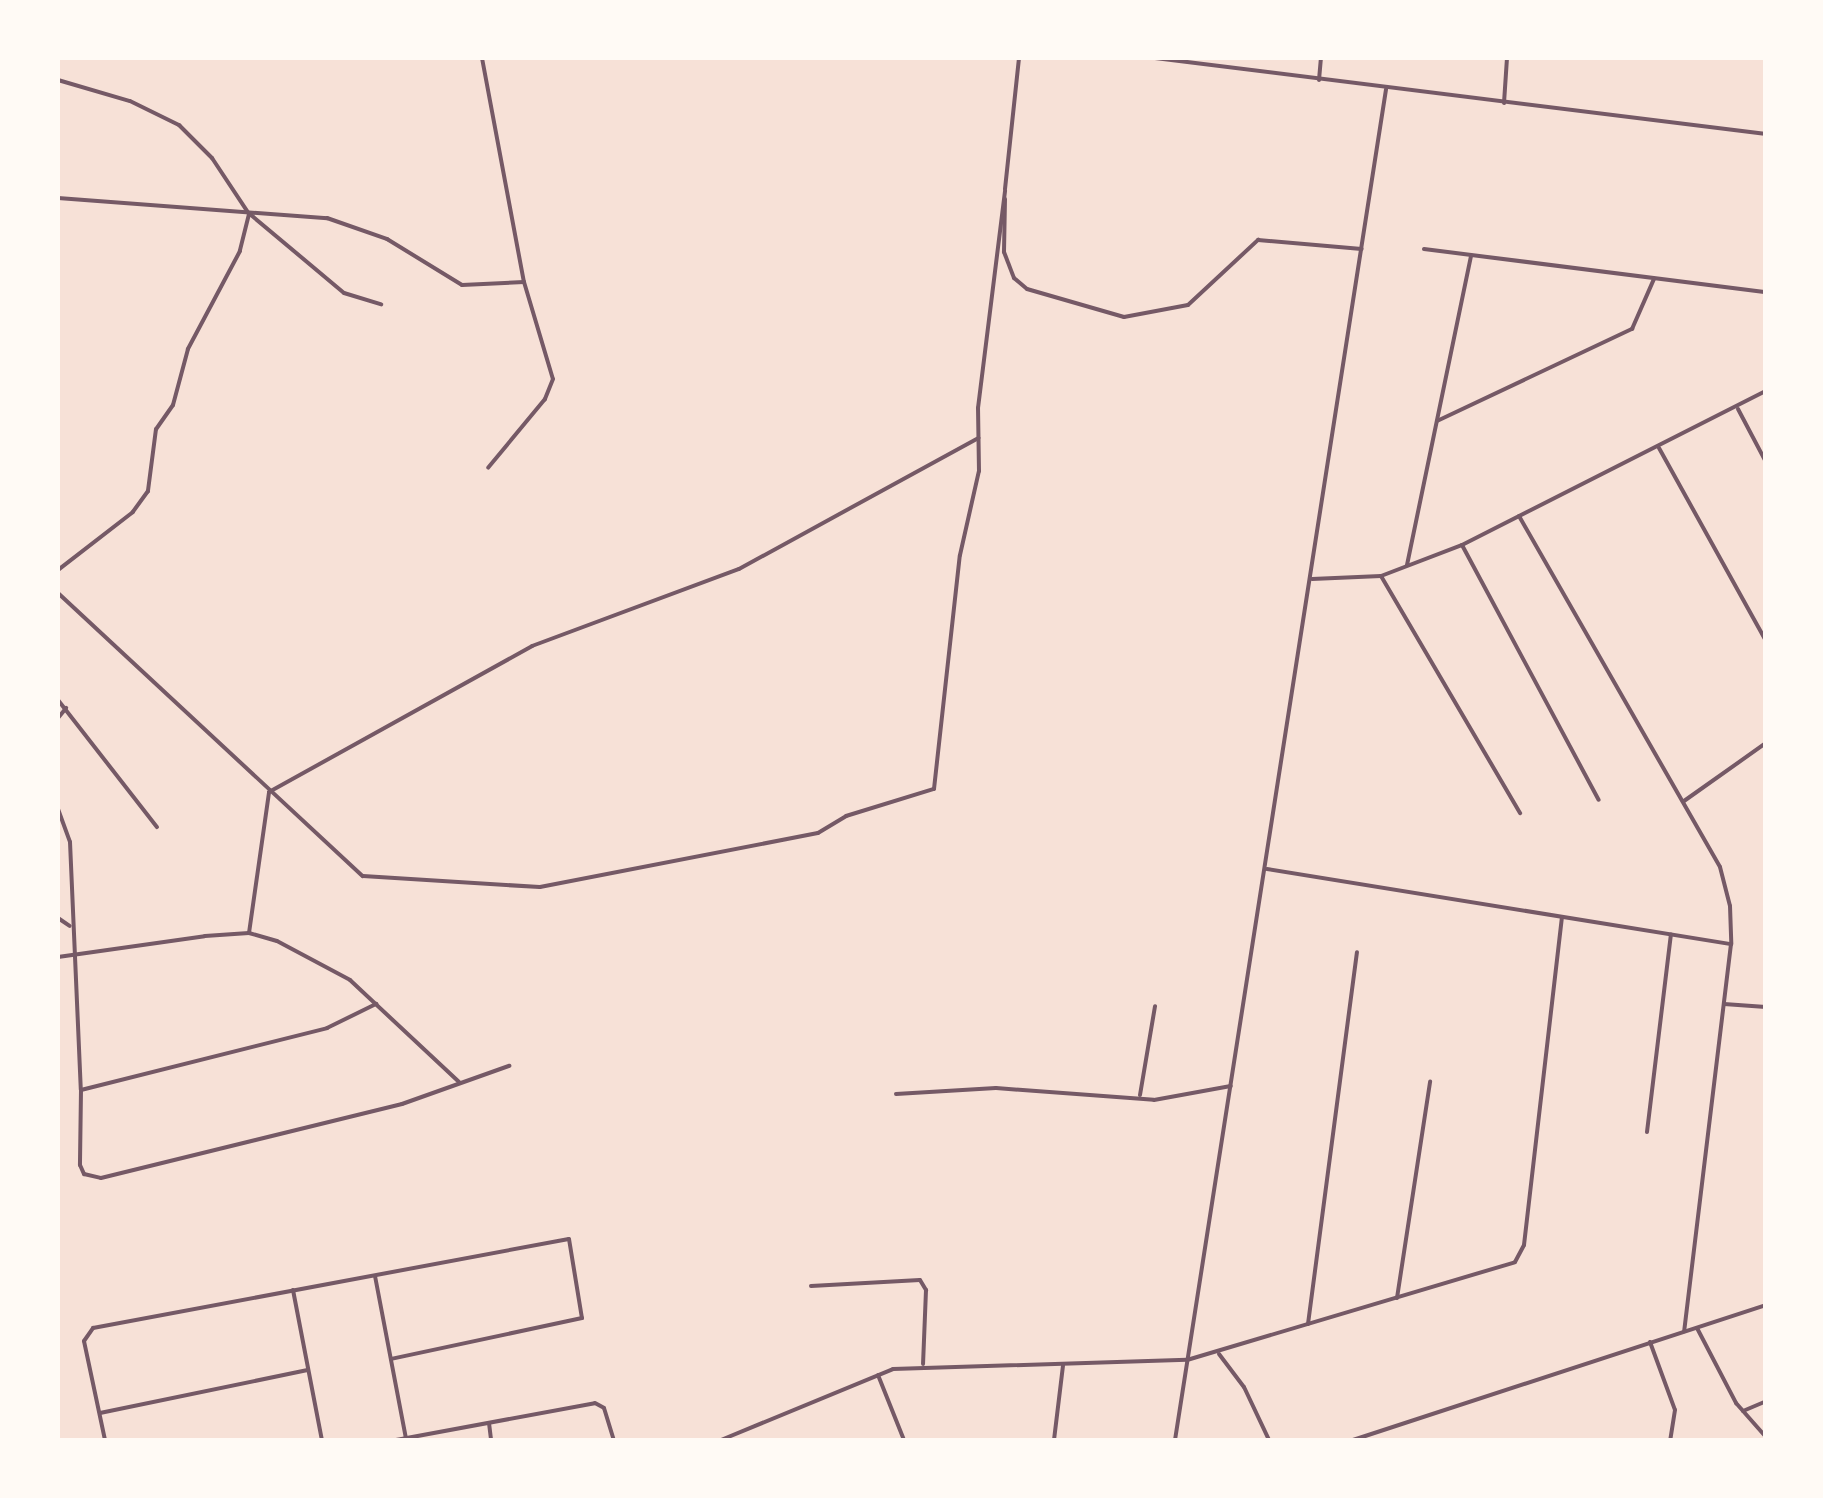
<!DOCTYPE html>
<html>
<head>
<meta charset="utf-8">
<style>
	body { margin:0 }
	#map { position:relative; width:1823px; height:1498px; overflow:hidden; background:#f7e1d7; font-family:Ubuntu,sans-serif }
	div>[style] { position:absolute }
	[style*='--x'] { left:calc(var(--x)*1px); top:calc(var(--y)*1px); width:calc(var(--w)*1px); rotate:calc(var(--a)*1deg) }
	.minor>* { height:4px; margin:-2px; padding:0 2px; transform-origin:2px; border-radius:2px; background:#755966 }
	.tertiary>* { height:4px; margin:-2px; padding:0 2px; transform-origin:2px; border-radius:2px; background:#755966 }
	span { translate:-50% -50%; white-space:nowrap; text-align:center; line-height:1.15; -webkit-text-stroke:10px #fffaf5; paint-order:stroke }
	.frame { position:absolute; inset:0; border:60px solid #fffaf5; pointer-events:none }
</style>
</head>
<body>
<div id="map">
	<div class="minor">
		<i style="--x:482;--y:58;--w:228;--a:79.4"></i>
		<i style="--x:524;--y:282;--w:101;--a:73.4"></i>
		<i style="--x:553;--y:379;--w:22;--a:112"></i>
		<i style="--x:545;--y:399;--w:89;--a:129.6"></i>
		<i style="--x:58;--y:80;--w:75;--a:16.3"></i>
		<i style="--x:130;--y:101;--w:55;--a:26.1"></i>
		<i style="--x:179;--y:125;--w:47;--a:45"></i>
		<i style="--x:212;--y:158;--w:67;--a:56.5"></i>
		<i style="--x:249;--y:214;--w:38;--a:104"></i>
		<i style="--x:240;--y:251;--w:111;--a:118"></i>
		<i style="--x:188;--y:349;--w:58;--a:105"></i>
		<i style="--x:173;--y:405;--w:29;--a:125"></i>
		<i style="--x:156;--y:429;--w:63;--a:97.4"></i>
		<i style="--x:148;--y:491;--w:26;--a:126"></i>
		<i style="--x:133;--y:512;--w:95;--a:142.3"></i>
		<i style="--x:1319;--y:80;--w:22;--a:-85"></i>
		<i style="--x:1504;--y:103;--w:45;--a:-86.2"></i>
		<i style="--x:1005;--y:189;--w:132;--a:-83.9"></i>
		<i style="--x:58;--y:198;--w:270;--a:4.3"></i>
		<i style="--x:327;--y:218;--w:64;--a:19.3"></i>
		<i style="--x:387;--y:239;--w:88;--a:31.5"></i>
		<i style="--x:462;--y:285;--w:62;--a:-2.8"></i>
		<i style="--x:1005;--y:199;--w:53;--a:91.1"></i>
		<i style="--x:1004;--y:252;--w:28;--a:69"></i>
		<i style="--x:1014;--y:278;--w:17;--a:40"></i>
		<i style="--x:1027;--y:289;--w:101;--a:16.1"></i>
		<i style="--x:1124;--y:317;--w:65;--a:-10.6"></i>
		<i style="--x:1188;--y:305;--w:96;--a:-42.9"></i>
		<i style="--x:1258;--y:240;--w:104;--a:4.9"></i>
		<i style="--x:251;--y:215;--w:121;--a:40"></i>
		<i style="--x:344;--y:293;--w:39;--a:17"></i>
		<i style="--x:1424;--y:249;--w:345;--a:7.2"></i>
		<i style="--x:1738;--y:409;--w:60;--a:62.2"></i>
		<i style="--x:1437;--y:421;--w:216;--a:-25.3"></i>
		<i style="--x:1632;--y:329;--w:55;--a:-66.3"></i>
		<i style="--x:1659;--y:448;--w:221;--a:61"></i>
		<i style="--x:1519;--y:516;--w:404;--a:60.2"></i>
		<i style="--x:1720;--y:867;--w:40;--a:75.6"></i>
		<i style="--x:1730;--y:906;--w:38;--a:88"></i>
		<i style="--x:1731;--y:944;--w:390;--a:96.9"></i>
		<i style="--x:1462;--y:545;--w:289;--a:61.8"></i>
		<i style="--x:1407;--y:565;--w:316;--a:-78.3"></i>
		<i style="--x:1381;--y:576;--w:275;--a:59.6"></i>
		<i style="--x:1312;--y:579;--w:69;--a:-2.5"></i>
		<i style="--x:1381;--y:576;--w:87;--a:-20.9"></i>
		<i style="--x:1462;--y:545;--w:341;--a:-26.9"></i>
		<i style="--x:58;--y:593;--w:416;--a:42.9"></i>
		<i style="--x:363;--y:876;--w:177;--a:3.6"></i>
		<i style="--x:540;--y:887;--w:283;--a:-11"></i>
		<i style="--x:818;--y:833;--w:33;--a:-31"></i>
		<i style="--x:846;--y:816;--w:92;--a:-17.1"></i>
		<i style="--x:934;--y:789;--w:235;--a:-83.7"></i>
		<i style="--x:960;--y:555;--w:86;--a:-77.3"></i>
		<i style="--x:979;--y:471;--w:63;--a:-90.9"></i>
		<i style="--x:978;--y:408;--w:219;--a:-82.9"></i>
		<i style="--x:58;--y:700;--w:161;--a:52.1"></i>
		<i style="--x:58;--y:718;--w:13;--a:-51"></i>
		<i style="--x:1684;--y:801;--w:100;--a:-35.3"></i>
		<i style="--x:58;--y:809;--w:35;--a:70"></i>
		<i style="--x:70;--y:842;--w:248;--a:87.5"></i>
		<i style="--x:81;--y:1090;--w:254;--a:-14.1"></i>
		<i style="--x:327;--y:1028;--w:55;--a:-26.1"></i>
		<i style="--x:1267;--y:869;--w:470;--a:9.2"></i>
		<i style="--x:58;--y:918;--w:14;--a:34"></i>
		<i style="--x:249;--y:933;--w:142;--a:-81.9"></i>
		<i style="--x:269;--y:792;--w:301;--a:-29"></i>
		<i style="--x:532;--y:646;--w:221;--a:-20.4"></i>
		<i style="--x:739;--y:569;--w:273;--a:-28.7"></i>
		<i style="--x:58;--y:957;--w:148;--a:-8.1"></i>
		<i style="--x:205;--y:936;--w:44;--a:-3.9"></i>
		<i style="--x:249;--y:933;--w:29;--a:16"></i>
		<i style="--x:277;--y:941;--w:83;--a:28.1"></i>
		<i style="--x:350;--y:980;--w:149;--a:43.1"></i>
		<i style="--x:1724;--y:1004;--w:42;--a:4.1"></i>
		<i style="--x:81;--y:1090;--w:75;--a:90.8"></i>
		<i style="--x:80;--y:1165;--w:10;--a:66"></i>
		<i style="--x:84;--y:1174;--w:17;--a:13"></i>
		<i style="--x:101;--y:1178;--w:310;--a:-13.8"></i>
		<i style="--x:402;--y:1104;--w:114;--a:-19.6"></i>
		<i style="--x:896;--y:1094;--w:100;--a:-3.4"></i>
		<i style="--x:996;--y:1088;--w:158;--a:4.3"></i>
		<i style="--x:1154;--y:1100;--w:78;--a:-10.3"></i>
		<i style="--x:1140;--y:1095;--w:90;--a:-80.4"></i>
		<i style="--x:1647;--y:1132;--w:199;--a:-83.1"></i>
		<i style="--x:375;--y:1276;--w:165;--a:79.2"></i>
		<i style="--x:811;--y:1286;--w:109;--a:-3.2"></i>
		<i style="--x:920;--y:1280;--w:12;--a:59"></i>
		<i style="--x:926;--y:1290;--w:74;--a:92.3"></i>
		<i style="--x:293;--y:1290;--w:153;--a:79.1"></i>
		<i style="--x:1397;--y:1298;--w:219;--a:-81.3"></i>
		<i style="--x:1308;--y:1324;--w:375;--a:-82.5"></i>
		<i style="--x:1697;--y:1328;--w:85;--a:62.5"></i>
		<i style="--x:1736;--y:1403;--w:45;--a:48.6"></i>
		<i style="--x:1650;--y:1342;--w:72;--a:69.8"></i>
		<i style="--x:1675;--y:1410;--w:30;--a:99"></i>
		<i style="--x:1219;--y:1354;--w:41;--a:52.9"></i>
		<i style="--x:1244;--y:1387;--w:59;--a:64.7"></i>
		<i style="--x:878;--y:1375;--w:70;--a:68.2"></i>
		<i style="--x:1743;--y:1411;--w:25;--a:-23"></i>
		<i style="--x:100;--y:1413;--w:212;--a:-11.7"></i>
		<i style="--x:489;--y:1423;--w:17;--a:83"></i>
		<i style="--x:105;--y:1440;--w:101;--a:-102"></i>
		<i style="--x:84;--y:1341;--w:16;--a:-55"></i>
		<i style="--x:93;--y:1328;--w:484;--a:-10.6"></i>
		<i style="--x:569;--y:1239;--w:80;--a:80.7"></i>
		<i style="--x:582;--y:1318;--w:195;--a:167.9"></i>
		<i style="--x:396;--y:1440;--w:202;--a:-10.5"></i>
		<i style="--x:595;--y:1403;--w:10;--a:29"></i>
		<i style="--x:604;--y:1408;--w:34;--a:73"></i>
		<i style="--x:721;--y:1440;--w:186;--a:-22.4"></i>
		<i style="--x:893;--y:1369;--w:294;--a:-1.8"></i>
		<i style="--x:1187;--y:1360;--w:342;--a:-16.6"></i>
		<i style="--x:1515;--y:1262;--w:19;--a:-62"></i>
		<i style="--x:1524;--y:1245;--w:330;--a:-83.4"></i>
		<i style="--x:1054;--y:1440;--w:75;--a:-83.1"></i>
		<i style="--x:1175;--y:1440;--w:1367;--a:-81.12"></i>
		<i style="--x:1353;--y:1440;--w:435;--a:-18.1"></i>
	</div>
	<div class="tertiary">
		<i style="--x:1155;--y:58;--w:616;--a:7.09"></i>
	</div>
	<div class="frame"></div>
</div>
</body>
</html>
